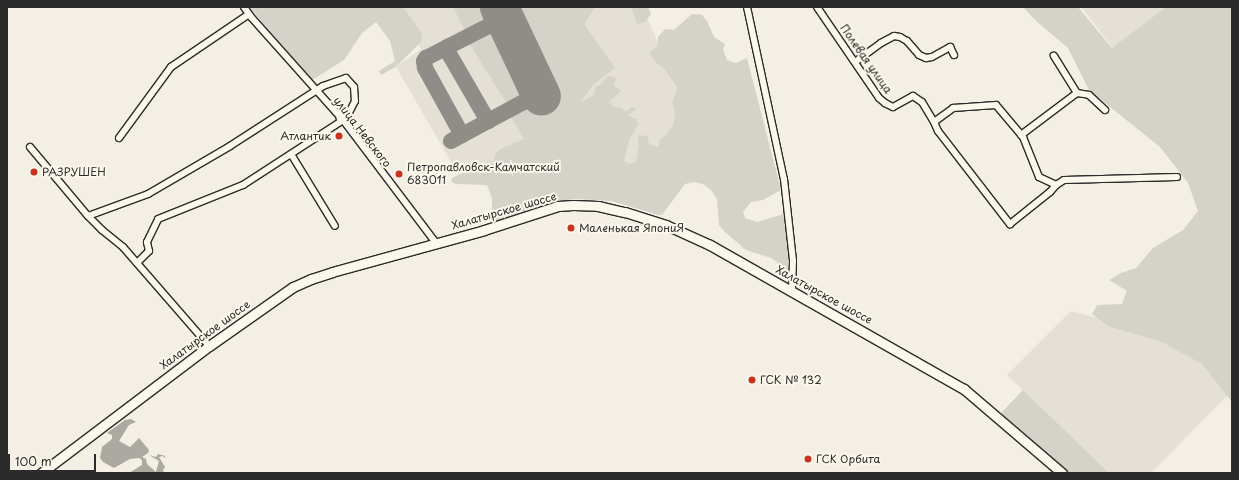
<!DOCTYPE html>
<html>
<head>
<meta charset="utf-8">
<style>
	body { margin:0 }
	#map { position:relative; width:1239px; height:480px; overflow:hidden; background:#f3efe4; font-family:"Playpen Sans",sans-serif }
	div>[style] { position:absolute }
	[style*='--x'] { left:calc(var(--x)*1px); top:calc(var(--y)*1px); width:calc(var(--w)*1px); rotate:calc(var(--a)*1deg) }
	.built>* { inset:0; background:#e4e0d6 }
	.green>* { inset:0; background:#d5d2c9 }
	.water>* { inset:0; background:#aca9a2 }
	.taxiway>* { height:16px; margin:-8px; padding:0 8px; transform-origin:8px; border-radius:8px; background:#8f8d88 }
	.runway>* { height:39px; margin:-19.5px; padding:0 19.5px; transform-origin:19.5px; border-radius:19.5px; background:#8f8d88 }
	.roads { filter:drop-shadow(1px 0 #2b2b2b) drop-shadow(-1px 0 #2b2b2b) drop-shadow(0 1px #2b2b2b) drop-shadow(0 -1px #2b2b2b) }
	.street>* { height:6px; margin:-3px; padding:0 3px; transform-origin:3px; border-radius:3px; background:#fbf7ec }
	.secondary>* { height:9px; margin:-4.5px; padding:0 4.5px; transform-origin:4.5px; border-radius:4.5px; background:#fbf7ec }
	.dots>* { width:11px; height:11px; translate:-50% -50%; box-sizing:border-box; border:2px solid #fbf7ec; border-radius:50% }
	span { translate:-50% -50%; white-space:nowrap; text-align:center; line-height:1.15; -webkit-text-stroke:4px #fbf7ec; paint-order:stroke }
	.street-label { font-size:11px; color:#2b2b2b }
	.poi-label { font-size:11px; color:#2b2b2b }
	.right { translate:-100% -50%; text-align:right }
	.left { translate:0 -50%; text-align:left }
	.frame { position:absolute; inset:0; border:8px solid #2b2b2b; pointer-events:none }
	.scale { position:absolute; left:8px; top:454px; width:88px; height:18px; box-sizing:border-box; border:2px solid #2b2b2b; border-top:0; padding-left:5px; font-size:12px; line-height:14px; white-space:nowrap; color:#2b2b2b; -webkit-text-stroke:3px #fbf7ec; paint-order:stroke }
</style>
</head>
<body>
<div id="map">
	<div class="built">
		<i style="clip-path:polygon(397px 7px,642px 7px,705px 145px,574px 194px,488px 180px,477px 165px,458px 174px,396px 67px,421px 49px)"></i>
		<i style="clip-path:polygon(1081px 7px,1179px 7px,1118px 54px)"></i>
		<i style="clip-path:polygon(1071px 311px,1179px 339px,1232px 391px,1151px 473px,1109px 473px,1007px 375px)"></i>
	</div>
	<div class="green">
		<i style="clip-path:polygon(250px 7px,403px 7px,422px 33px,421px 42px,397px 66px,381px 75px,379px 71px,395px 61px,390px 41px,376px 22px,362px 33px,344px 60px,309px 82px)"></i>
		<i style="clip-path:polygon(453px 7px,483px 7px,489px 19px,465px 31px)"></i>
		<i style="clip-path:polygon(513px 7px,595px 7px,584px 24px,615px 68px,594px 84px,580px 102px,594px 95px,595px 87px,600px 85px,608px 76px,616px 78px,614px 85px,621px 91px,606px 105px,612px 102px,612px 106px,622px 108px,624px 111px,627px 111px,632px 107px,637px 109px,627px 116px,638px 119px,636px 122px,639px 124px,629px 140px,624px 161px,629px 164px,636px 162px,639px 146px,638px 135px,647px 136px,649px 144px,656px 147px,659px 146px,659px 140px,662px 139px,674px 124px,675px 112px,672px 102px,676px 94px,677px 87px,664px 68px,656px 63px,649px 53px,658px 45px,658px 37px,665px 29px,674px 30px,692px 14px,702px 15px,707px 21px,714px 37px,725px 44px,723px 50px,727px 60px,736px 63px,747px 58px,781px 190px,763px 200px,751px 202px,743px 212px,745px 218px,757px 222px,784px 214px,789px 256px,787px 272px,780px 270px,777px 262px,771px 258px,746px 250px,725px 232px,719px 225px,717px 199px,711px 190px,703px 184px,694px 182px,685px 184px,662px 215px,658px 215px,612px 201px,576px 199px,564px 200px,498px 221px,495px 220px,492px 216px,492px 198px,487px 185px,455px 184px,451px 181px,452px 178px,471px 169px,486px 164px,493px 164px,495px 155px,500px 149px,524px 139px,509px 113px,553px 90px)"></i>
		<i style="clip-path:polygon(631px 7px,648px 7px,651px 14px,645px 22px,637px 24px)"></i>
		<i style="clip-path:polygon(1023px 7px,1078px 7px,1112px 48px,1166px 7px,1232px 7px,1232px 402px,1202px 364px,1162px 342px,1108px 326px,1092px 314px,1097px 305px,1122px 304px,1127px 291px,1109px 280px,1121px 273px,1136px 268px,1153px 248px,1183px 230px,1198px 211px,1188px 183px,1160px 147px,1089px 90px,1068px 48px,1036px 21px)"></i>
		<i style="clip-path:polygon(493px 27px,526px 95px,507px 104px,467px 40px)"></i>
		<i style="clip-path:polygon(1023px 390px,1109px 473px,1067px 473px,1001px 413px)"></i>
	</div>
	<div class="water">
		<i style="clip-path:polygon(131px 419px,136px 422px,129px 425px,119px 441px,130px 447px,139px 438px,149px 450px,148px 453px,142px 457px,146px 459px,147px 464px,156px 472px,159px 461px,149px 455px,156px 457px,158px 454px,165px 456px,165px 458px,163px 456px,159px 457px,165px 467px,163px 470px,164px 473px,129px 473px,142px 465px,142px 460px,139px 458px,130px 459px,114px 468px,103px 462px,100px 458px,102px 447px,112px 439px,112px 435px,107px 433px,125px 420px)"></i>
	</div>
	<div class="taxiway">
		<i style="--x:449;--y:46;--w:6;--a:99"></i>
		<i style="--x:448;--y:52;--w:80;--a:59.9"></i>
		<i style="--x:462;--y:135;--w:77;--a:-118.9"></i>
		<i style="--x:425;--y:68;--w:7;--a:-98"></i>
		<i style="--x:424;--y:61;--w:4;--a:-56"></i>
		<i style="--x:426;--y:58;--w:88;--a:-27.1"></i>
		<i style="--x:451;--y:141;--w:101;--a:-28.3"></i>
	</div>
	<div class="runway">
		<i style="--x:499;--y:7;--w:98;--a:64.7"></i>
	</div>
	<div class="roads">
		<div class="street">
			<i style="--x:244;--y:7;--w:12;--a:55"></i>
			<i style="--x:251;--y:17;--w:138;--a:48.2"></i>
			<i style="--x:343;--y:120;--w:154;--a:52.9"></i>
			<i style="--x:747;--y:7;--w:176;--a:77.9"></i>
			<i style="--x:784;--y:179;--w:82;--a:83.7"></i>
			<i style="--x:793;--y:261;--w:31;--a:92"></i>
			<i style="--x:817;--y:7;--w:110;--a:55.7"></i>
			<i style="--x:879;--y:98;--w:8;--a:40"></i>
			<i style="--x:885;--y:103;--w:9;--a:27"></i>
			<i style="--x:893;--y:107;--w:23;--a:-29"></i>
			<i style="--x:913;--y:96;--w:11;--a:34"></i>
			<i style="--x:922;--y:102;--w:23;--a:59"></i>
			<i style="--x:934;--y:122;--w:24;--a:-36"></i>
			<i style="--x:953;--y:108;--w:43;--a:-4"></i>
			<i style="--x:996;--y:105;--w:42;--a:49.8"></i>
			<i style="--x:1023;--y:137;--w:43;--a:68.2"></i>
			<i style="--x:1039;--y:177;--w:19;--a:25"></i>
			<i style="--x:1056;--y:185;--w:9;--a:-32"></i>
			<i style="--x:1064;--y:180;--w:113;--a:-1.5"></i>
			<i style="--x:855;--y:62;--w:32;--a:-36"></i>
			<i style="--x:881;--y:43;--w:15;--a:-28"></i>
			<i style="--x:894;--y:36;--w:6;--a:9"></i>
			<i style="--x:900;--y:37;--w:8;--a:30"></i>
			<i style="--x:907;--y:41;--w:18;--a:49"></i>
			<i style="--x:919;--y:55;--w:8;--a:23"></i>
			<i style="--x:926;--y:58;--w:6;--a:-9"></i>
			<i style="--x:932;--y:57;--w:21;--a:-29"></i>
			<i style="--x:950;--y:47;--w:9;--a:63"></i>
			<i style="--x:1077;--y:93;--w:12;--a:9"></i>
			<i style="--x:1089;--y:95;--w:22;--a:43"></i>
			<i style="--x:934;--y:122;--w:10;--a:66"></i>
			<i style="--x:938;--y:131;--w:118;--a:52.3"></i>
			<i style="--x:1010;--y:224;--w:51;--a:-38.7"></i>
			<i style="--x:1050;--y:192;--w:9;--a:-49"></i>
			<i style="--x:1021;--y:135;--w:70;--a:-36.9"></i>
			<i style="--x:1077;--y:93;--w:44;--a:-121.9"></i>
			<i style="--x:119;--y:138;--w:88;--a:-53.8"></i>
			<i style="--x:171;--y:67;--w:94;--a:-34.2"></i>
			<i style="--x:30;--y:147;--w:90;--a:50"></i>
			<i style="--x:88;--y:216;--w:20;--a:45"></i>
			<i style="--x:102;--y:230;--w:27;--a:39"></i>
			<i style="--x:123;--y:247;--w:131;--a:49"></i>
			<i style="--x:291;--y:154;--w:84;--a:58.6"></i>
			<i style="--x:88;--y:216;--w:64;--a:-20.1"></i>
			<i style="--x:148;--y:194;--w:95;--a:-30.3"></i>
			<i style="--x:230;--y:146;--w:111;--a:-32.8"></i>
			<i style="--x:323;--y:86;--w:24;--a:-19"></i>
			<i style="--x:346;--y:78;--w:12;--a:48"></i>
			<i style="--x:354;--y:87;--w:14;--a:86"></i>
			<i style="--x:355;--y:101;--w:16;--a:117"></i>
			<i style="--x:348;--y:115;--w:9;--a:159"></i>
			<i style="--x:137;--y:263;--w:17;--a:-45"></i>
			<i style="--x:149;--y:251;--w:9;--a:-103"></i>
			<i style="--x:147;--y:242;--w:25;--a:-64"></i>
			<i style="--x:158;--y:219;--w:92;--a:-21.8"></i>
			<i style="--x:243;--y:185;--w:119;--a:-33"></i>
		</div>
		<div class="secondary">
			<i style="--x:41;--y:473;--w:211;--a:-37.1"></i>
			<i style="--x:209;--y:346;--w:103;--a:-35.1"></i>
			<i style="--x:293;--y:287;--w:20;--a:-24"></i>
			<i style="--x:311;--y:279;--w:22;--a:-18"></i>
			<i style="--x:332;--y:272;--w:158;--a:-15.4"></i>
			<i style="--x:484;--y:230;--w:78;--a:-18"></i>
			<i style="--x:558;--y:206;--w:15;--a:-4"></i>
			<i style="--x:573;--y:205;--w:25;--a:2"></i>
			<i style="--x:598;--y:206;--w:28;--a:13"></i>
			<i style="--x:625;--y:212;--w:43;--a:17.6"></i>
			<i style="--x:666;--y:225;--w:48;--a:24.4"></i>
			<i style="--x:710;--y:245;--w:292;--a:29.6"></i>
			<i style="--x:964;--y:389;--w:129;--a:40.6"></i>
		</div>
	</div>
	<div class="dots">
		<i style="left:339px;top:136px;background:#c8321e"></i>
		<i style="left:34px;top:172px;background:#c8321e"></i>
		<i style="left:399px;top:174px;background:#c8321e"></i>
		<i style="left:571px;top:228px;background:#c8321e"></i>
		<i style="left:752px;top:380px;background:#c8321e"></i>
		<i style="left:808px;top:459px;background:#c8321e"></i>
	</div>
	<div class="street-label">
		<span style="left:866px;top:59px;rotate:55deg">Полевая улица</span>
		<span style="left:362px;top:132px;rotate:52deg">улица Невского</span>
		<span style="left:504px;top:211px;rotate:-16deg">Халатырское шоссе</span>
		<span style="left:824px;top:295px;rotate:29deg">Халатырское шоссе</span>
		<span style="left:205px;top:335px;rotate:-36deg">Халатырское шоссе</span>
	</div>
	<div class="poi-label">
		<span class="right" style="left:331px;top:136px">Атлантик</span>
		<span class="left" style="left:407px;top:174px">Петропавловск-Камчатский<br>683011</span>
		<span class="left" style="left:42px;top:172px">РАЗРУШЕН</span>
		<span class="left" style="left:579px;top:228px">Маленькая ЯпониЯ</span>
		<span class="left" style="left:760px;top:380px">ГСК № 132</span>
		<span class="left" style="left:816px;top:459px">ГСК Орбита</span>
	</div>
	<div class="frame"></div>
	<div class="scale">100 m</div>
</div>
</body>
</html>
